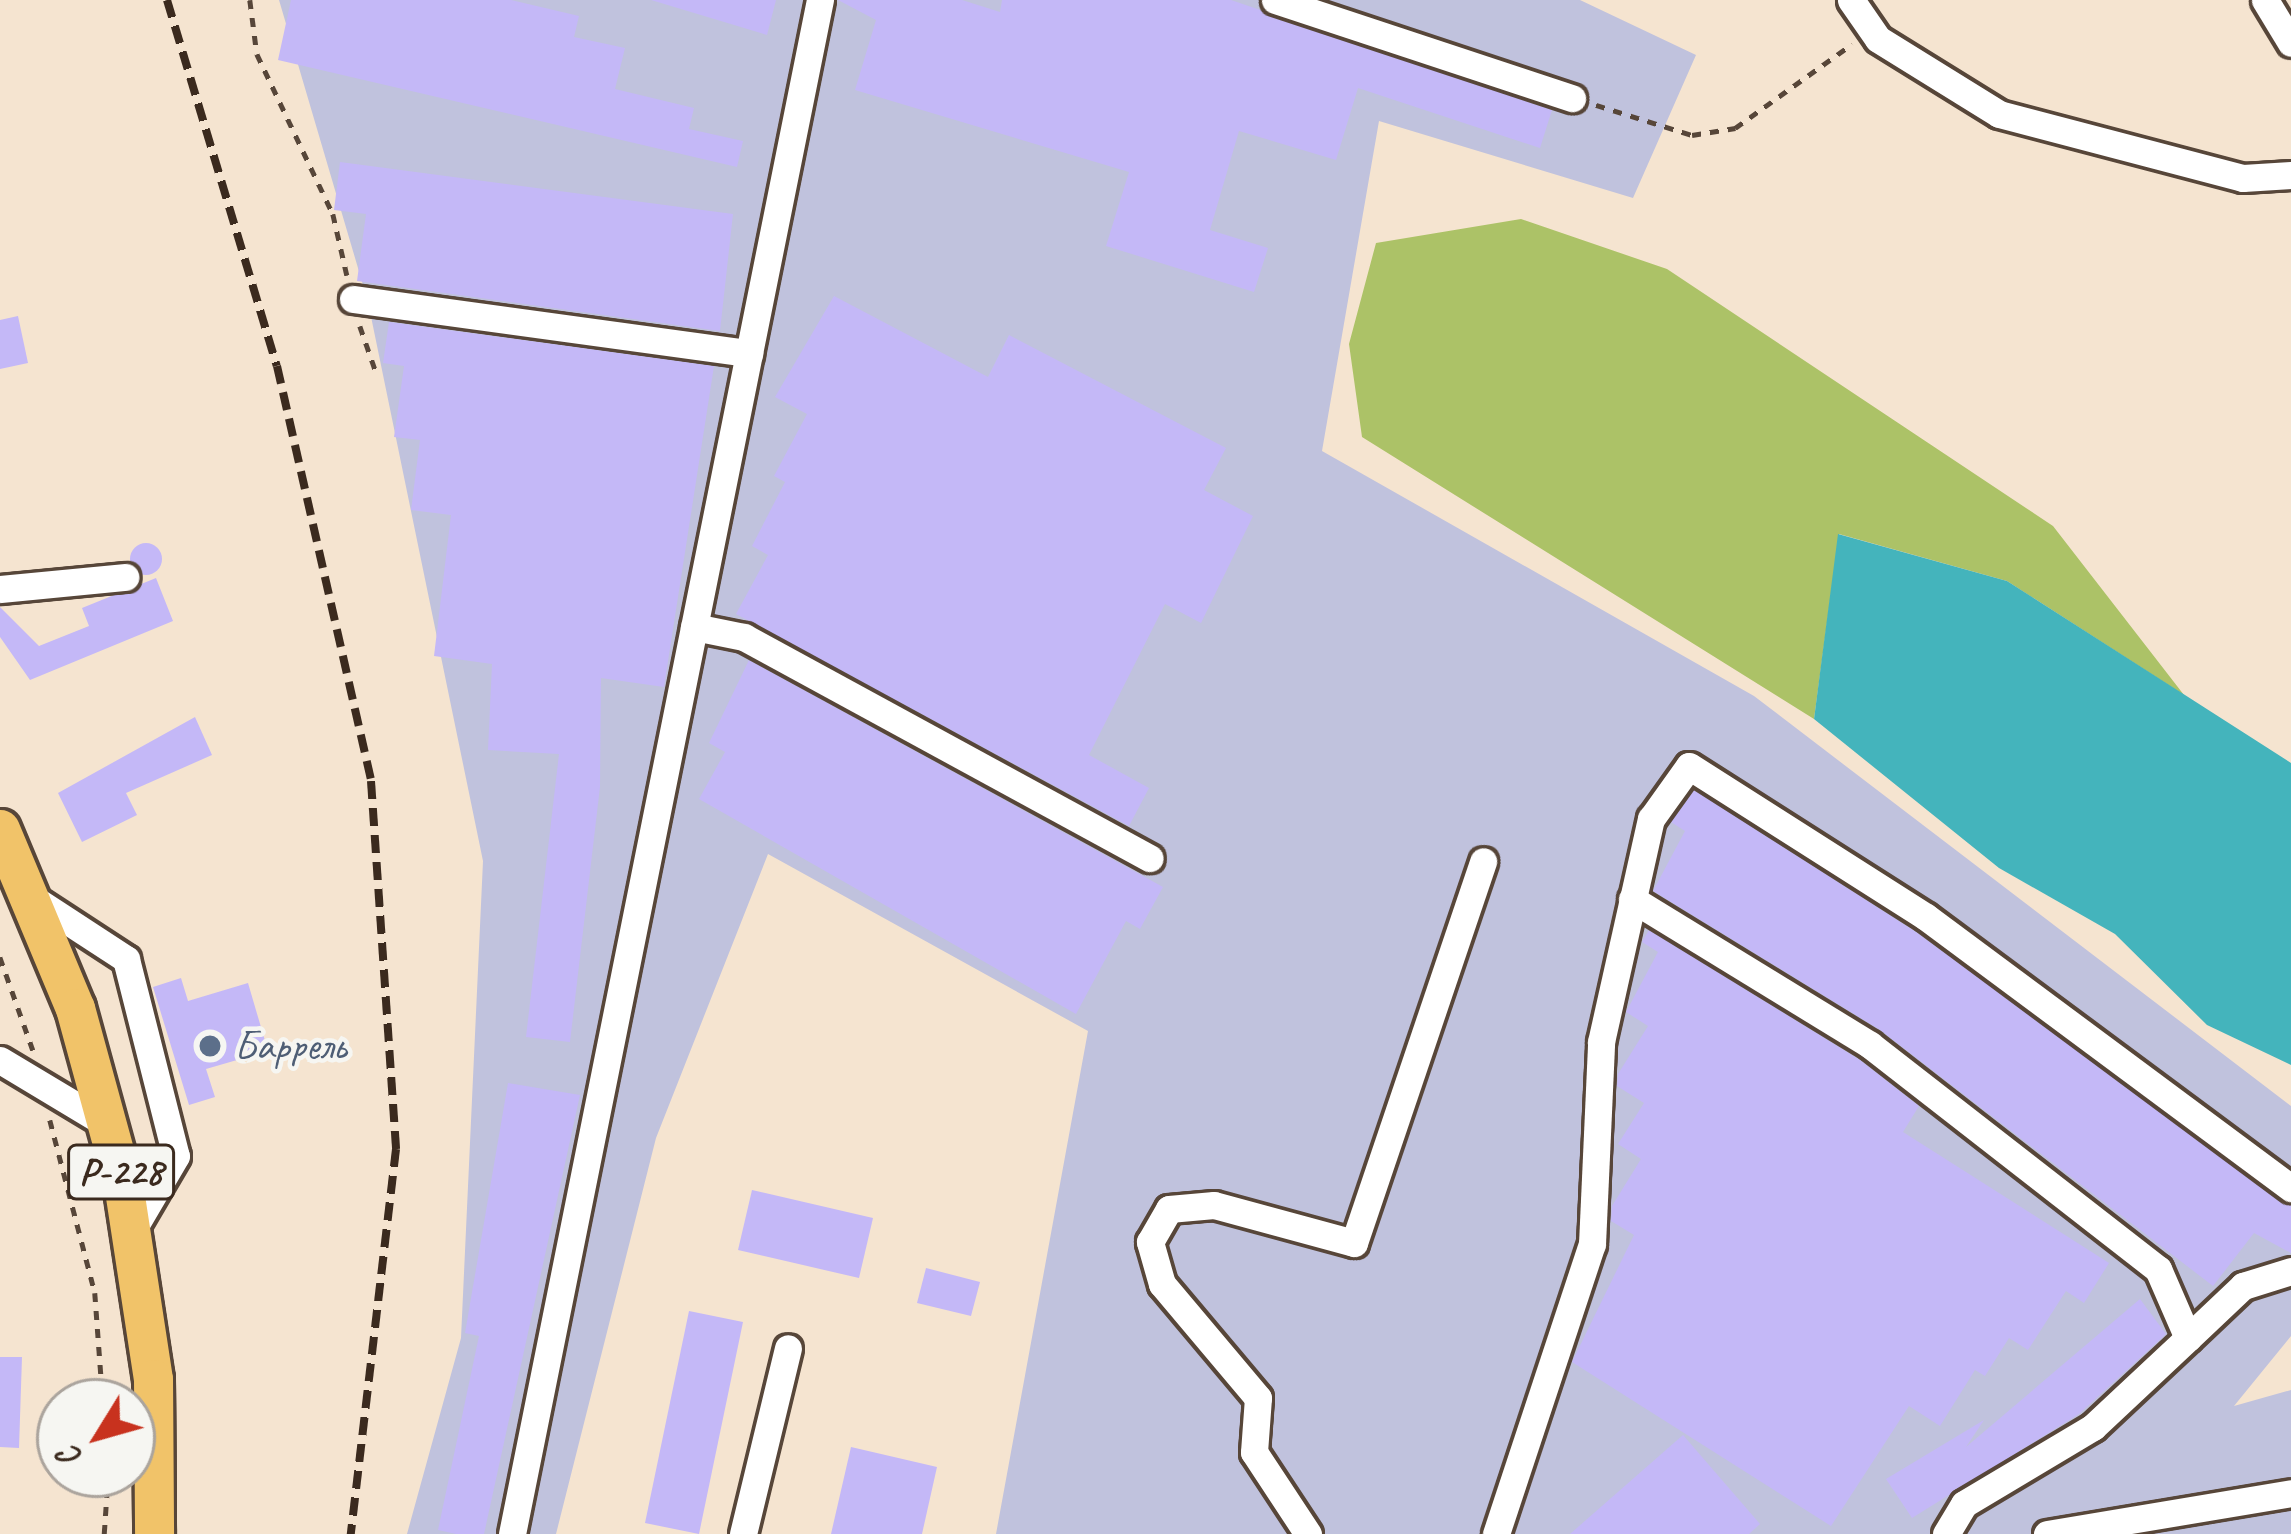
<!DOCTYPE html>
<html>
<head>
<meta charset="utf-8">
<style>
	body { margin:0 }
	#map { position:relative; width:2291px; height:1534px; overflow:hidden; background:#f5e4d0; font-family:Caveat,sans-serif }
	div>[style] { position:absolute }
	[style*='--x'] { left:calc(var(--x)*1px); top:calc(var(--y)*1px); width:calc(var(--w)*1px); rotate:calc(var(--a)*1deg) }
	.industrial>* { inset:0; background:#c0c2dd }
	.green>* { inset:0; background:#acc267 }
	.water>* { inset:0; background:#44b4bc }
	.building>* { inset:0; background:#c4b8f7 }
	.round { border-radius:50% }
	.path>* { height:4.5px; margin-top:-2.25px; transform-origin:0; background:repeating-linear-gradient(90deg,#574639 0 9px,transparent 0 18px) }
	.roads { filter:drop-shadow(3px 0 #574639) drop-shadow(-3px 0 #574639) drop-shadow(0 3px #574639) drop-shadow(0 -3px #574639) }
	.minor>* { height:27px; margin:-13.5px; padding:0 13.5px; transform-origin:13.5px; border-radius:13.5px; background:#fff }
	.highway>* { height:39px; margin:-19.5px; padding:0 19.5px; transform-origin:19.5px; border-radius:19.5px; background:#f1c369 }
	.rail>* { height:8px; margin-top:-4px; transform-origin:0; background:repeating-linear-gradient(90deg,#3b2a1e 0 18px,transparent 0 27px) }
	.dots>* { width:33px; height:33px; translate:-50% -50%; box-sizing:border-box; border:6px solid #f6f6f2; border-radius:50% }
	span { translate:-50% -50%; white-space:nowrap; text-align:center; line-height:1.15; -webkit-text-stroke:9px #f6f6f2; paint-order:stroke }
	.shield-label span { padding:3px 9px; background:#f6f6f2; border:3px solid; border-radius:9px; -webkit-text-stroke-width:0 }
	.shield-label { font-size:39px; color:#3b2a1e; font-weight:700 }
	.service-label { font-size:42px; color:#4e5e75 }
	.left { translate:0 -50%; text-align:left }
	.north { position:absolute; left:36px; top:1378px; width:120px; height:120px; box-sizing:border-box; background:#f6f6f2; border:3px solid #aba49d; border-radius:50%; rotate:233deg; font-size:33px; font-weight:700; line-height:48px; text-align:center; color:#3b2a1e }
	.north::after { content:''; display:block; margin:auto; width:42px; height:54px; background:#c8321e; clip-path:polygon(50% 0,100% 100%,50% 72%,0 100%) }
</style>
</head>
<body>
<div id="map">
	<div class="industrial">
		<i style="clip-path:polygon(279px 0,1580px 0,1696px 55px,1633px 198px,1379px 121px,1322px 451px,1754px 696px,2291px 1106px,2291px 1336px,2234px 1406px,2291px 1390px,2291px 1534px,996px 1534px,1088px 1031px,768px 854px,656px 1138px,556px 1534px,407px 1534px,461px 1338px,483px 861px,368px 302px)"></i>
	</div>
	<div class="green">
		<i style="clip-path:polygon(1521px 219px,1667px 269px,2053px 526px,2184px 695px,2007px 581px,1839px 534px,1814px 719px,1362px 437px,1349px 344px,1376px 243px)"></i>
	</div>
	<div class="water">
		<i style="clip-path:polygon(1838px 534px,2007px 581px,2291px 763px,2291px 1065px,2207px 1025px,2115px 934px,1999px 868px,1814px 719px)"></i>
	</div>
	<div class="building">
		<i style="clip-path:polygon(291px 0,511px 0,579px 16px,574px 37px,625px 48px,615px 89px,694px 108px,689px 129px,743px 141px,737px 167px,278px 60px)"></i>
		<i style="clip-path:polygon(651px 0,776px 0,767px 35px)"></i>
		<i style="clip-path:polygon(838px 0,962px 0,1000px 12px,1002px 0,1231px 0,1552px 110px,1540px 148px,1358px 88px,1336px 160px,1239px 131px,1210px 230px,1268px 248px,1254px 292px,1106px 246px,1129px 172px,855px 90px,876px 20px)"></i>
		<i style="clip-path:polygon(340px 162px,733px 214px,720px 331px,357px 281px,366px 214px,334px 210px)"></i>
		<i style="clip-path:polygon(834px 296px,988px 377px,1009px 335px,1226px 448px,1204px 490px,1253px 516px,1201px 623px,1165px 604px,1089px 755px,1149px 788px,1129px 826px,736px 614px,768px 555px,752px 546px,785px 482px,774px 476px,807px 414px,775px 397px)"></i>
		<i style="clip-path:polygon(18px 316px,28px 363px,0 369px,0 320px)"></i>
		<i style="clip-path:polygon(389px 322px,714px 366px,664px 687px,601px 678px,600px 787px,570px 1042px,526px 1037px,559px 754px,488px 750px,492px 664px,434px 656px,451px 515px,411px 510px,420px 440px,394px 437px,404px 366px,383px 363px)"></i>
		<i class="round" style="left:130px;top:543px;width:32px;height:32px"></i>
		<i style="clip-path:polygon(156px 578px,173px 621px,30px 680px,0 637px,0 607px,39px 646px,89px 626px,82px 608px)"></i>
		<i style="clip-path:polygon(749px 660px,1163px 887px,1140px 929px,1126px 921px,1076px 1014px,699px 799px,725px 752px,709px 743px)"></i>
		<i style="clip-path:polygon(195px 717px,212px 755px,126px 793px,137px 815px,82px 842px,58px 793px)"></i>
		<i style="clip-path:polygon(1694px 790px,1916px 932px,2291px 1206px,2291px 1253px,2254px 1233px,2213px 1286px,1880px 1030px,1653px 891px,1685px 831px,1671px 822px)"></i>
		<i style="clip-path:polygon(1649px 930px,1860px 1060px,1919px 1106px,1903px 1132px,2109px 1263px,2084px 1303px,2066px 1291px,2028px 1350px,2009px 1338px,1985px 1376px,1975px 1370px,1940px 1426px,1909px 1406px,1831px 1526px,1572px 1362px,1634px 1235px,1611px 1221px,1612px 1206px,1641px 1159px,1618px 1144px,1644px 1103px,1617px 1086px,1618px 1074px,1648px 1026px,1626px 1012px,1658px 952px,1642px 942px)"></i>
		<i style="clip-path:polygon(181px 978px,188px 1001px,248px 983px,268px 1051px,206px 1069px,215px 1097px,189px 1105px,153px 987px)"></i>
		<i style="clip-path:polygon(508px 1083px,580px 1095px,484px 1534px,456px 1534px,438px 1530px,479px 1336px,465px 1333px)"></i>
		<i style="clip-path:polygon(752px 1190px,873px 1218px,859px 1278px,738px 1250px)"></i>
		<i style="clip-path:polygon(926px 1268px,980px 1282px,971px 1316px,917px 1303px)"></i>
		<i style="clip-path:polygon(2140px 1299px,2166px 1334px,2079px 1414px,1912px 1518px,1886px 1479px,1984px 1420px,1966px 1447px)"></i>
		<i style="clip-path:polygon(689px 1311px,743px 1322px,699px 1534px,645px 1523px)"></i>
		<i style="clip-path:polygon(0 1357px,22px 1357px,19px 1448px,0 1447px)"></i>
		<i style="clip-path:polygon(1683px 1435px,1760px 1524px,1749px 1534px,1570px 1534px)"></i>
		<i style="clip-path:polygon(851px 1447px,937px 1467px,922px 1534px,831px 1534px)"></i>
	</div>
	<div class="path">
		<i style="--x:250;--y:0;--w:54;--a:82.6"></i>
		<i style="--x:257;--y:54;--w:177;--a:64.6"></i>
		<i style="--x:333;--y:214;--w:63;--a:77.1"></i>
		<i style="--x:1596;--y:105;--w:101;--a:17.4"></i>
		<i style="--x:1692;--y:135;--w:44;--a:-9.2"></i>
		<i style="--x:1735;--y:128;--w:144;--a:-35.7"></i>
		<i style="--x:360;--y:326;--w:46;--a:70.8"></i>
		<i style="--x:0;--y:957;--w:99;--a:70.5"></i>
		<i style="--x:50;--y:1120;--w:179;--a:75.4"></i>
		<i style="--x:95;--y:1293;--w:109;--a:85.8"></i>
		<i style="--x:104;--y:1534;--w:60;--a:-86.2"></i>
	</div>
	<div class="roads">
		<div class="minor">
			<i style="--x:1275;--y:0;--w:313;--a:18.3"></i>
			<i style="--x:1851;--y:0;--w:47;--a:55.3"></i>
			<i style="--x:1878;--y:39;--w:142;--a:31.8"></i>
			<i style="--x:1999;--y:114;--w:252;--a:14.7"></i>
			<i style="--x:2243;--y:178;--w:48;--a:-3.6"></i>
			<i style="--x:2265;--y:0;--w:50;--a:58.8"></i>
			<i style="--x:353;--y:299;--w:400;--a:7.8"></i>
			<i style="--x:0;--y:589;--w:126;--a:-5.5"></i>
			<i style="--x:694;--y:627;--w:51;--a:11.3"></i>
			<i style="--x:744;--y:637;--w:462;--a:28.6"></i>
			<i style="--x:34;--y:899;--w:110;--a:33.1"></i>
			<i style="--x:126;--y:959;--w:203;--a:75.8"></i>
			<i style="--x:176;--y:1156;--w:87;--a:120.4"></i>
			<i style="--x:1632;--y:899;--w:279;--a:31.5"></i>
			<i style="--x:1870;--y:1045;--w:365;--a:37.9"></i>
			<i style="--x:2158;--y:1269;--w:75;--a:66.5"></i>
			<i style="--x:2188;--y:1338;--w:130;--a:136.9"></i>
			<i style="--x:2093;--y:1427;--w:150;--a:149.2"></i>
			<i style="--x:1964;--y:1504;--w:35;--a:121"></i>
			<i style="--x:0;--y:1060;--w:128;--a:31"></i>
			<i style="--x:2188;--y:1338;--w:76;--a:-43.4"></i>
			<i style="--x:2243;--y:1286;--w:50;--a:-17.4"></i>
			<i style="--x:512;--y:1534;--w:1565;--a:-78.65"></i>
			<i style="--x:743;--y:1534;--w:191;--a:-76.4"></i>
			<i style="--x:1308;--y:1534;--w:98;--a:-123.4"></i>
			<i style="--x:1254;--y:1452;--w:54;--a:-85.8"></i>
			<i style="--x:1258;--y:1398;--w:149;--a:-130.1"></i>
			<i style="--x:1162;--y:1284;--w:44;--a:-105.9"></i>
			<i style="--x:1150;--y:1242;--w:38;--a:-60"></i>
			<i style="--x:1169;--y:1209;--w:45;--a:-5.1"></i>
			<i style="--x:1214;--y:1205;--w:145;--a:15.2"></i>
			<i style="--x:1354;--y:1243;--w:403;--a:-71.3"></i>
			<i style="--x:1496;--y:1534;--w:305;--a:-71.7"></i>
			<i style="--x:1592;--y:1244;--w:202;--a:-87.4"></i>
			<i style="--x:1601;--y:1042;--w:229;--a:-77.4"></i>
			<i style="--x:1651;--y:819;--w:65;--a:-54.4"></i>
			<i style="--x:1689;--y:766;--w:281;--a:32.5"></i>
			<i style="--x:1926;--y:917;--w:455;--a:36.6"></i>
			<i style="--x:2047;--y:1534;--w:247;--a:-9.5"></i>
		</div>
		<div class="highway">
			<i style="--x:0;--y:829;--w:194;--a:67.3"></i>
			<i style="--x:75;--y:1008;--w:181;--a:74.7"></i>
			<i style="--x:123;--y:1183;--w:198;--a:81.3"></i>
			<i style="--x:153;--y:1379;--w:155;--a:89.6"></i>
		</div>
	</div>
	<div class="rail">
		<i style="--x:167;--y:0;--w:382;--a:73.3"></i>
		<i style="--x:277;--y:366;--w:426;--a:77.2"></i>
		<i style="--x:371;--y:781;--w:369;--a:86.1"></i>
		<i style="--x:396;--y:1149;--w:388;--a:96.7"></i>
	</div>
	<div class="dots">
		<i style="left:210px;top:1046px;background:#5c6f8a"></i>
	</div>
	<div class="shield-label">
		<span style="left:121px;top:1172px">Р-228</span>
	</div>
	<div class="service-label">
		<span class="left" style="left:234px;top:1046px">Баррель</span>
	</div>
	<div class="north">С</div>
</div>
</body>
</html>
